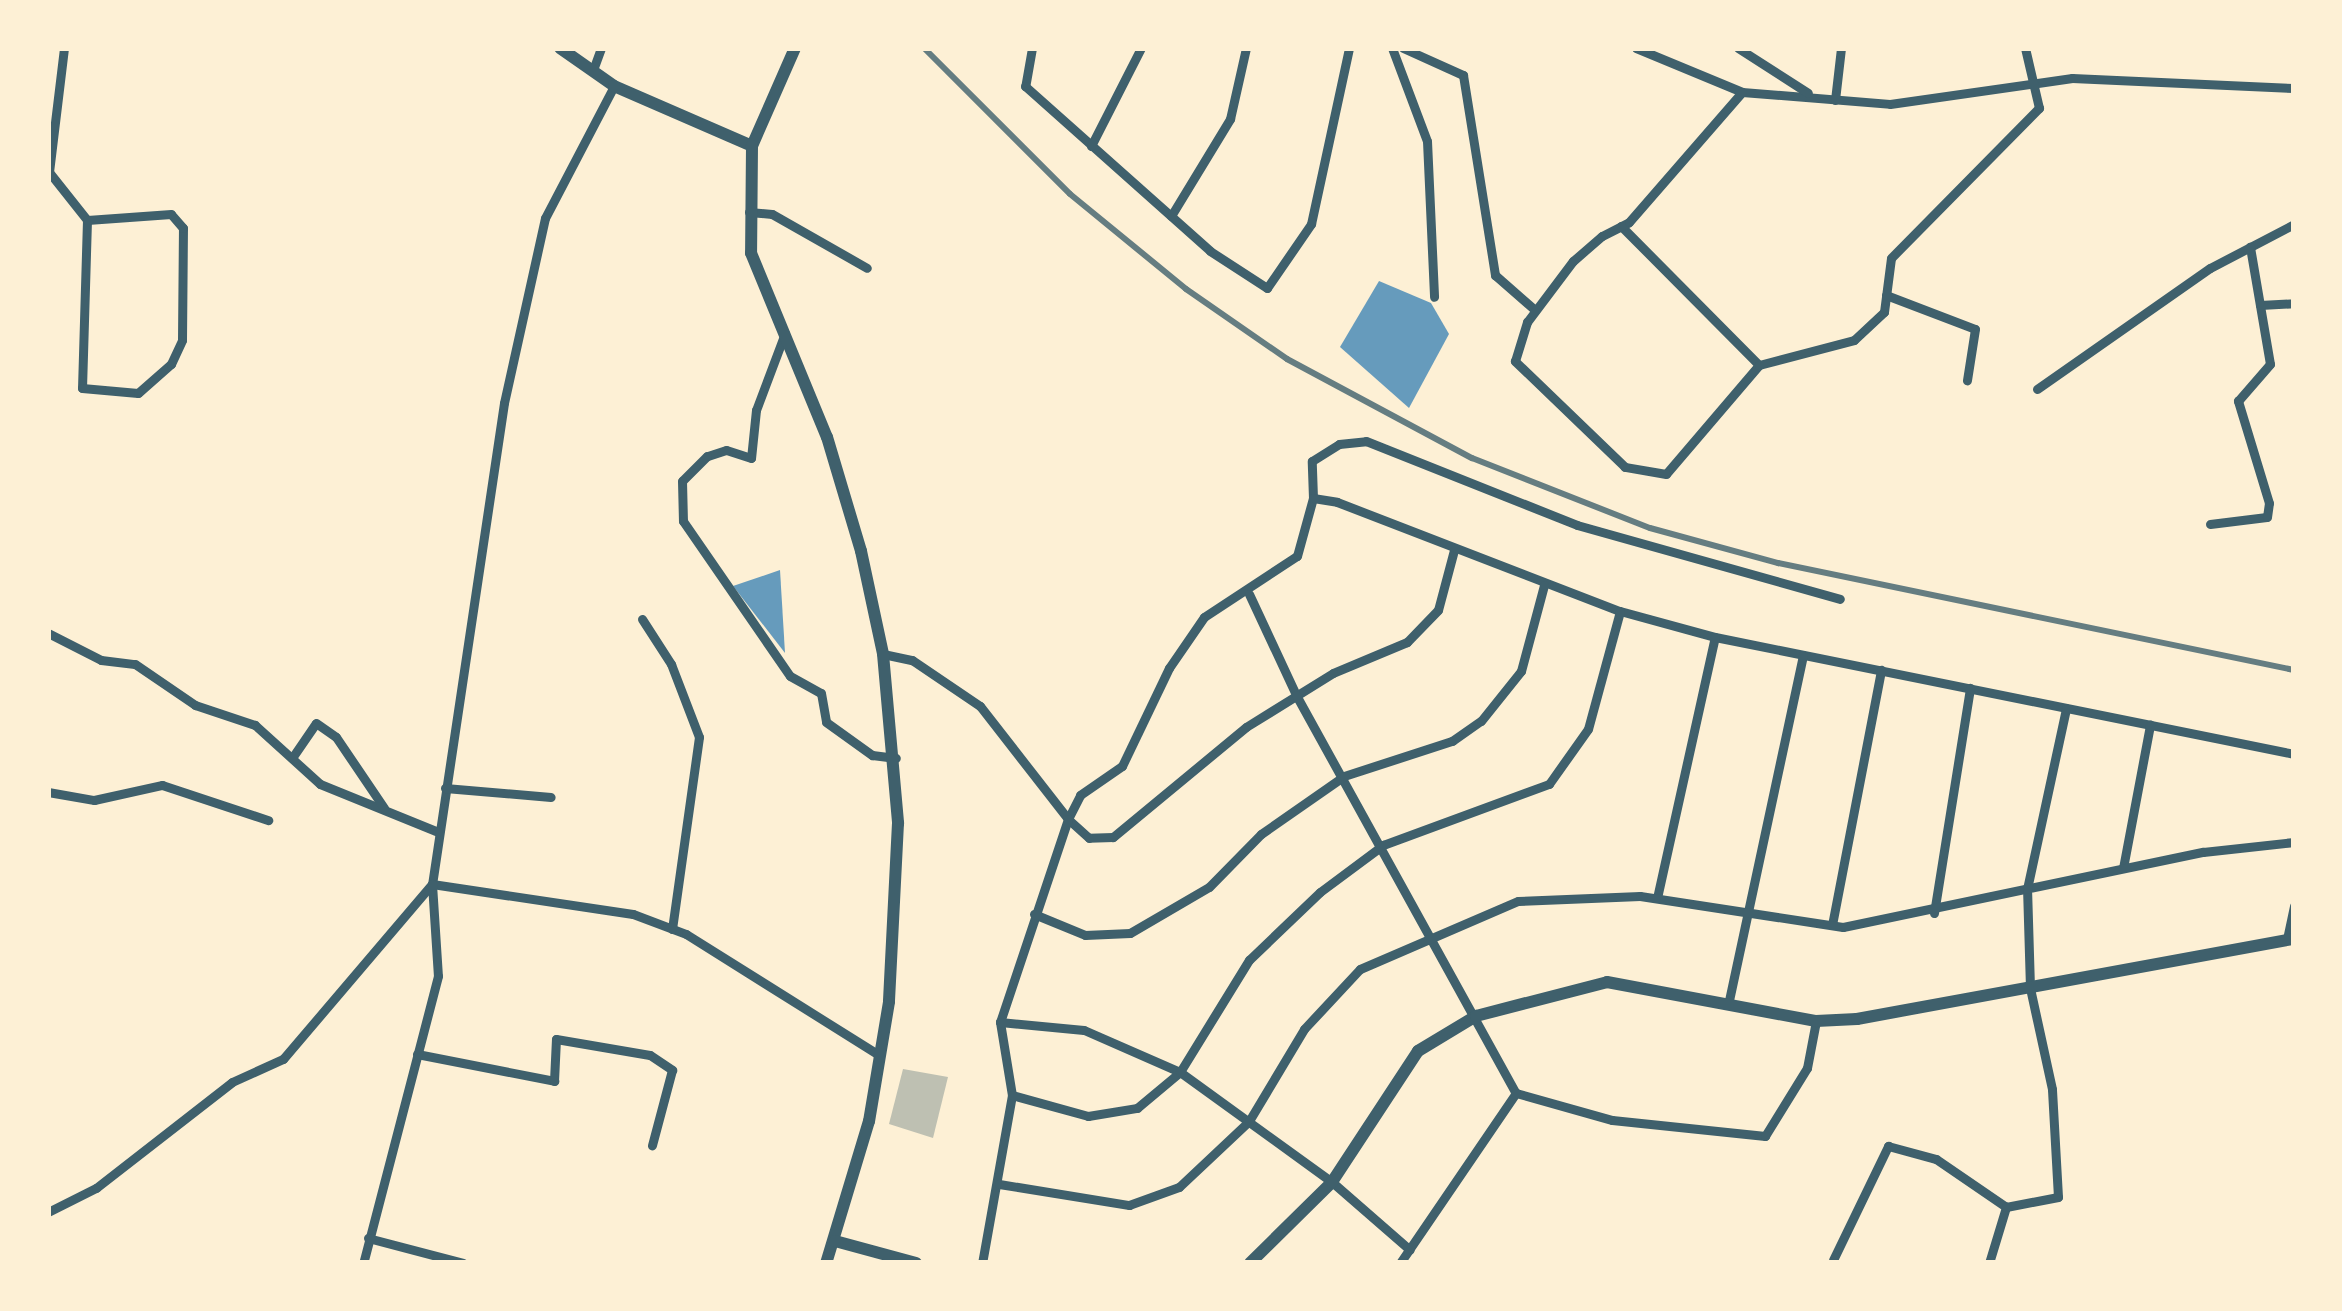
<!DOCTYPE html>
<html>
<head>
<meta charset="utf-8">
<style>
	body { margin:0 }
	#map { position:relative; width:2342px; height:1311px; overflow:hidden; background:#fdf0d5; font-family:"Nunito Sans",sans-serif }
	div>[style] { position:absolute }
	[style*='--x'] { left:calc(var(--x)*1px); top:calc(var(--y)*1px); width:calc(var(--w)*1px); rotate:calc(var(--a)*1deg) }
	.water>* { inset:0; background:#669bbc }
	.building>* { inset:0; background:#bec0b2 }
	.minor>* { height:9px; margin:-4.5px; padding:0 4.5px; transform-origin:4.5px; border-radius:4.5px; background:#3f606c }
	.tertiary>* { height:12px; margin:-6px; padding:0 6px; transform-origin:6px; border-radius:6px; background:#3f606c }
	.rail>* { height:6px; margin:-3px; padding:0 3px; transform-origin:3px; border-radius:3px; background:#657d81 }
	span { translate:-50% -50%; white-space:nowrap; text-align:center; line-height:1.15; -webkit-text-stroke:9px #fdf0d5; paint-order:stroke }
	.frame { position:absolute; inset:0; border:51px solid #fdf0d5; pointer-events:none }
</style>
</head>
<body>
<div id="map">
	<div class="water">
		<i style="clip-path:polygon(1379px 281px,1431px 303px,1449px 334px,1409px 408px,1340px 347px)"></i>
		<i style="clip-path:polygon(780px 570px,785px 653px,733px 586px)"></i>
	</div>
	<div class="building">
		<i style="clip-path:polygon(903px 1069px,948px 1077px,933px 1138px,889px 1124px)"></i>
	</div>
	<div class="minor">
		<i style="--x:64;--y:48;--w:125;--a:96.9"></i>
		<i style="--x:49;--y:172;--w:61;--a:51.6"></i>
		<i style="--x:87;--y:220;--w:168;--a:91.7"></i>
		<i style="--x:82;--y:388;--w:56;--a:5.1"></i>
		<i style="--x:138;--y:393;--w:44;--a:-41.3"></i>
		<i style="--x:171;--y:364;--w:26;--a:-65"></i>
		<i style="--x:182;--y:340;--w:112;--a:-89.5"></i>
		<i style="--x:183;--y:228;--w:18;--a:-131"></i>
		<i style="--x:171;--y:214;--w:84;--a:175.9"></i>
		<i style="--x:1032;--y:48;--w:39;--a:100"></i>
		<i style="--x:1025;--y:86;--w:248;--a:41.7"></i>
		<i style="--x:1210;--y:251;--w:68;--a:33"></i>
		<i style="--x:1267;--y:288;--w:78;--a:-55.5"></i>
		<i style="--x:1311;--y:224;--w:180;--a:-77.8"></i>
		<i style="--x:1392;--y:48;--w:99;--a:69.4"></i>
		<i style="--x:1427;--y:141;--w:156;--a:87.4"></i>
		<i style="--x:1403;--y:48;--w:66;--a:24.2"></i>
		<i style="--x:1463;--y:75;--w:203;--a:80.9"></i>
		<i style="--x:1495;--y:275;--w:53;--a:41.2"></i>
		<i style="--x:1636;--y:48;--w:115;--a:22.5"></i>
		<i style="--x:1742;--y:92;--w:148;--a:4.6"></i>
		<i style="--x:1890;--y:104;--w:184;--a:-8.1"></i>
		<i style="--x:2072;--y:78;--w:222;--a:2.6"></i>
		<i style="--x:1738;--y:48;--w:83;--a:32.7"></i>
		<i style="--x:593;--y:70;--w:23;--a:-70"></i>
		<i style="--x:614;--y:86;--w:149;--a:117.6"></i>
		<i style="--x:545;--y:218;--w:189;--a:102.5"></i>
		<i style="--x:504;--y:403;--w:486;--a:98.5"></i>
		<i style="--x:432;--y:884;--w:203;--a:8.5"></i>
		<i style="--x:633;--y:914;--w:57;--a:20.7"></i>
		<i style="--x:686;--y:934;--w:228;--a:32.1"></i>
		<i style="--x:1835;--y:100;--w:52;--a:-83.4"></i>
		<i style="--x:1091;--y:146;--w:110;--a:-63"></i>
		<i style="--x:749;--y:212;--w:23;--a:5"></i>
		<i style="--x:772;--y:214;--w:109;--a:29.6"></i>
		<i style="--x:1171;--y:216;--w:114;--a:-58.7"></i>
		<i style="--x:1230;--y:119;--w:73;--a:-77.3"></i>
		<i style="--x:1621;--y:226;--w:196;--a:45.2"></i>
		<i style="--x:1759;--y:365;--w:143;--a:130.5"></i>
		<i style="--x:1666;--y:474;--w:42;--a:-170.3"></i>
		<i style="--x:1625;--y:467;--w:153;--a:-136.1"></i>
		<i style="--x:1515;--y:361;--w:41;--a:-72.9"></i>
		<i style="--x:1527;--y:322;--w:76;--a:-53"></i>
		<i style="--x:1573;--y:261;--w:38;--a:-41"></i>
		<i style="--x:1602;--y:236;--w:30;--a:-27"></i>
		<i style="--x:1629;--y:222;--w:172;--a:-49"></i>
		<i style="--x:1886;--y:295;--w:95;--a:20.9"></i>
		<i style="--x:1975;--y:329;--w:52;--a:98.9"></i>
		<i style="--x:2260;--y:305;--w:34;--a:-3"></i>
		<i style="--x:785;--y:333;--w:82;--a:110.6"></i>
		<i style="--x:756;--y:410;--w:48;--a:95.9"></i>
		<i style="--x:751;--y:458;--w:26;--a:-162"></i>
		<i style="--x:726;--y:450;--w:20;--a:162"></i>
		<i style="--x:707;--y:456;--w:35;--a:135"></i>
		<i style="--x:682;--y:481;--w:40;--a:88.6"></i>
		<i style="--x:683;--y:521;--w:188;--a:55.4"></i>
		<i style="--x:790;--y:676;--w:35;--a:29"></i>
		<i style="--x:821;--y:693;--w:29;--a:80"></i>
		<i style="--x:826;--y:722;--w:57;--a:35.7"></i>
		<i style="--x:872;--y:755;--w:24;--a:7"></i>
		<i style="--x:1759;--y:365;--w:98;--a:-14.7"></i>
		<i style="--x:1854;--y:340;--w:41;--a:-43"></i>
		<i style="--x:1884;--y:312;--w:54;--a:-82.6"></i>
		<i style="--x:1891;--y:258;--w:211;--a:-45.4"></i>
		<i style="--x:2039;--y:108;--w:62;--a:-103.1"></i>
		<i style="--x:2037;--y:389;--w:211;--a:-35"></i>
		<i style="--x:2210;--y:268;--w:95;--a:-27.6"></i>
		<i style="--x:1313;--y:498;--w:37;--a:-92"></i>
		<i style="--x:1312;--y:461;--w:32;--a:-32"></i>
		<i style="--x:1339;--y:444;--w:27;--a:-6"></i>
		<i style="--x:1366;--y:441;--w:227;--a:21.7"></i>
		<i style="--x:1577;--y:525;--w:273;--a:15.7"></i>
		<i style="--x:2210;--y:524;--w:57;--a:-7"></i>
		<i style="--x:2267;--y:517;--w:14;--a:-82"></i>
		<i style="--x:2269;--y:503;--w:107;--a:-106.9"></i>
		<i style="--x:2238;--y:401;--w:49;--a:-49.1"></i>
		<i style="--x:2270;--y:364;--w:119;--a:-99.7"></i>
		<i style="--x:1454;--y:550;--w:62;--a:104.9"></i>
		<i style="--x:1438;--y:610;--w:45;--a:134.1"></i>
		<i style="--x:1407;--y:642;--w:80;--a:157.3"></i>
		<i style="--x:1333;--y:673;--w:102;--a:148.2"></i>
		<i style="--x:1246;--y:727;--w:173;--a:140.4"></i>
		<i style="--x:1113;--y:837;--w:24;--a:178"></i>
		<i style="--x:1089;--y:838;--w:28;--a:-138"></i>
		<i style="--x:1068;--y:819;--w:27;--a:-63"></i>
		<i style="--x:1080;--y:795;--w:51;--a:-34.6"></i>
		<i style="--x:1122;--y:766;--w:109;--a:-64.4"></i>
		<i style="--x:1169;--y:668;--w:62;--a:-55.5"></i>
		<i style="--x:1204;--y:617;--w:111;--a:-33.3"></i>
		<i style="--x:1297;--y:556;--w:60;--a:-74.6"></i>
		<i style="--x:1313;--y:498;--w:24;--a:9"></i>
		<i style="--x:1337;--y:502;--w:303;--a:21.1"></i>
		<i style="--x:1620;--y:611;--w:98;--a:15.3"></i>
		<i style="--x:1715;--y:637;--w:591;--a:11.42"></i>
		<i style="--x:1249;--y:594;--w:111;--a:65"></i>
		<i style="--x:1296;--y:695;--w:455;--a:61.1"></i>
		<i style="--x:1516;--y:1093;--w:100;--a:15.7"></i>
		<i style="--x:1612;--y:1120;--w:154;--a:6"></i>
		<i style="--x:1765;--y:1136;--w:80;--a:-58.3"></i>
		<i style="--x:1807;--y:1068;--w:48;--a:-79.2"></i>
		<i style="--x:642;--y:619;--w:54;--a:57.2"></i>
		<i style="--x:671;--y:664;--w:78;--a:69"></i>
		<i style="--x:699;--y:737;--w:194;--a:98"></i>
		<i style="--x:48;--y:633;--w:59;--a:27"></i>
		<i style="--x:101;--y:660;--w:34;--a:7"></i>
		<i style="--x:135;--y:664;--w:73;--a:34.3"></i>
		<i style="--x:195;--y:705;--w:63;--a:18.4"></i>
		<i style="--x:255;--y:725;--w:88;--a:42.2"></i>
		<i style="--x:320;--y:784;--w:127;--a:22.1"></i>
		<i style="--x:883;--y:654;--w:30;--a:12"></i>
		<i style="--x:912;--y:660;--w:82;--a:34.1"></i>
		<i style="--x:980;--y:706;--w:143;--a:52.1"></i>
		<i style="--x:1068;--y:819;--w:214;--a:108.5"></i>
		<i style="--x:1000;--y:1022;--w:74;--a:80.7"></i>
		<i style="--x:1012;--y:1095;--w:171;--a:100.1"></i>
		<i style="--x:292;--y:758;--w:42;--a:-55.6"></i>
		<i style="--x:316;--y:723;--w:24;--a:35"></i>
		<i style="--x:336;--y:737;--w:86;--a:55.9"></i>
		<i style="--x:445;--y:788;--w:106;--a:4.9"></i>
		<i style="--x:48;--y:792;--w:47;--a:9.9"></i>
		<i style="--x:94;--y:800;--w:70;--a:-12.4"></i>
		<i style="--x:162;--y:785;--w:112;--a:18.3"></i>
		<i style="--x:2123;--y:868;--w:146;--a:-79.3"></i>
		<i style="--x:1657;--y:898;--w:267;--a:-77.5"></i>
		<i style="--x:1934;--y:913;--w:228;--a:-80.9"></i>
		<i style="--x:1034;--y:914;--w:55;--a:22.4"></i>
		<i style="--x:1085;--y:935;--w:45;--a:-2.5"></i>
		<i style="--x:1130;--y:933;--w:91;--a:-30.2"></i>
		<i style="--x:1209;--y:887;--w:74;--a:-45.5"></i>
		<i style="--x:1261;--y:834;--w:101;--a:-34.9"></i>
		<i style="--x:1344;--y:776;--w:114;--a:-18"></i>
		<i style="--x:1452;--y:741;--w:35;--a:-35"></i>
		<i style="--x:1481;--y:721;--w:64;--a:-51.3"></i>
		<i style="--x:1521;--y:671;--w:89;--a:-75"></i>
		<i style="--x:1832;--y:925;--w:260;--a:-79.1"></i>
		<i style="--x:2287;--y:939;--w:34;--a:-78"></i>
		<i style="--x:1728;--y:1005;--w:358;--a:-77.9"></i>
		<i style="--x:1000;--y:1022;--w:84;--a:5.4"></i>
		<i style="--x:1084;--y:1030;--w:105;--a:23.6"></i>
		<i style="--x:1180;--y:1072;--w:188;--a:35.9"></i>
		<i style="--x:1332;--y:1182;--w:103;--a:41.1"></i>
		<i style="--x:417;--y:1054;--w:140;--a:11.1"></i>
		<i style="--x:554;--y:1081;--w:42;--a:-87.3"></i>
		<i style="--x:556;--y:1039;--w:95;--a:9.7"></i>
		<i style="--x:650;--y:1055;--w:27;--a:34"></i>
		<i style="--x:672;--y:1070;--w:78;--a:104.9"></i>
		<i style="--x:1012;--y:1095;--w:79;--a:15.4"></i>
		<i style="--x:1088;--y:1116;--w:50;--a:-9.3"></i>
		<i style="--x:1137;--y:1108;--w:56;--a:-39.9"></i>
		<i style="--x:1180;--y:1072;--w:132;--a:-58.4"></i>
		<i style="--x:1249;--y:960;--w:98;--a:-43.8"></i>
		<i style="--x:1320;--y:892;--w:79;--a:-36.7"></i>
		<i style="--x:1383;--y:845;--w:177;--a:-20.2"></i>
		<i style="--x:1549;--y:784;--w:67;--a:-54.7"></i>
		<i style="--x:1588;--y:729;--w:122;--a:-74.8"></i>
		<i style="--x:999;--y:1184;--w:132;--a:9.2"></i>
		<i style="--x:1129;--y:1205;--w:53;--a:-19.8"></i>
		<i style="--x:1179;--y:1187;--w:96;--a:-43.3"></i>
		<i style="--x:1249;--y:1121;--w:107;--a:-59.1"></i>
		<i style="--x:1304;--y:1029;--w:82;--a:-47"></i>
		<i style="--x:1360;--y:969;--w:172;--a:-23.3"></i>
		<i style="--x:1518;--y:901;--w:122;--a:-2.3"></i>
		<i style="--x:1640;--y:896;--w:205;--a:8.7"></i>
		<i style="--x:1843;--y:927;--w:368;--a:-11.8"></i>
		<i style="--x:2203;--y:852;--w:92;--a:-6.3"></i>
		<i style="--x:48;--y:1212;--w:54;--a:-26.6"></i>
		<i style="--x:96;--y:1188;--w:172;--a:-37.9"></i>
		<i style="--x:232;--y:1082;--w:56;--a:-24.3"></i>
		<i style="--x:283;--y:1059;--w:230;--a:-49.6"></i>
		<i style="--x:432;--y:884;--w:92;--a:86.3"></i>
		<i style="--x:438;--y:976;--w:297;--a:104.6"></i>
		<i style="--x:368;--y:1238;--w:98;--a:14.7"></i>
		<i style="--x:1833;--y:1260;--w:127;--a:-64.2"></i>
		<i style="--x:1888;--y:1146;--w:50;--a:15.2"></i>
		<i style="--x:1936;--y:1159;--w:85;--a:34.4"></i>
		<i style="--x:1400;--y:1263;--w:206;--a:-55.7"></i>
		<i style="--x:1989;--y:1263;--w:59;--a:-73.1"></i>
		<i style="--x:2006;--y:1207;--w:53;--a:-10.9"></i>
		<i style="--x:2058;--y:1197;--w:108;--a:-93.2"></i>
		<i style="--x:2052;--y:1089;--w:103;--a:-102.3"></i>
		<i style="--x:2030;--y:988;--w:99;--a:-91.7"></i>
		<i style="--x:2027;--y:889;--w:185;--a:-77.8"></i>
	</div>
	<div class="tertiary">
		<i style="--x:560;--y:48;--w:66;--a:35.1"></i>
		<i style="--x:614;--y:86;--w:150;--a:23.5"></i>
		<i style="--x:795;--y:48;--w:107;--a:113.7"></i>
		<i style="--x:752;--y:146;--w:107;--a:90.5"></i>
		<i style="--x:751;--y:253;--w:199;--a:67.6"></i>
		<i style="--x:827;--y:437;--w:119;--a:73.4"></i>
		<i style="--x:861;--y:551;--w:105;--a:77.9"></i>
		<i style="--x:883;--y:654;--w:170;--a:84.9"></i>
		<i style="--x:898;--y:823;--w:179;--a:92.9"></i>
		<i style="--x:889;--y:1002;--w:121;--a:99.5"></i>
		<i style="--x:869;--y:1121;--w:148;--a:106.8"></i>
		<i style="--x:835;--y:1241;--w:84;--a:15.2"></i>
		<i style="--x:1250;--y:1263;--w:115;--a:-44.6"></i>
		<i style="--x:1332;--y:1182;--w:157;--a:-56.7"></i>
		<i style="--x:1418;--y:1051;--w:68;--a:-31.1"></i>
		<i style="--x:1476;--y:1016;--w:135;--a:-14.5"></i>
		<i style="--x:1607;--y:982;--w:213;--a:10.6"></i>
		<i style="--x:1816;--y:1021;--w:41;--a:-2.8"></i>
		<i style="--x:1857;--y:1019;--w:444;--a:-10.4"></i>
	</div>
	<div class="rail">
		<i style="--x:924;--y:48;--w:206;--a:45"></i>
		<i style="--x:1070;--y:194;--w:150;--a:39.3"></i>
		<i style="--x:1186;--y:289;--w:123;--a:34.7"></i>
		<i style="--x:1287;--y:359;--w:210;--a:28.2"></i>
		<i style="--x:1472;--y:458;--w:191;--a:21.5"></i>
		<i style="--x:1650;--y:528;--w:133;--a:15.3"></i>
		<i style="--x:1778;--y:563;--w:527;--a:11.72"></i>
	</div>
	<div class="frame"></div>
</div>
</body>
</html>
